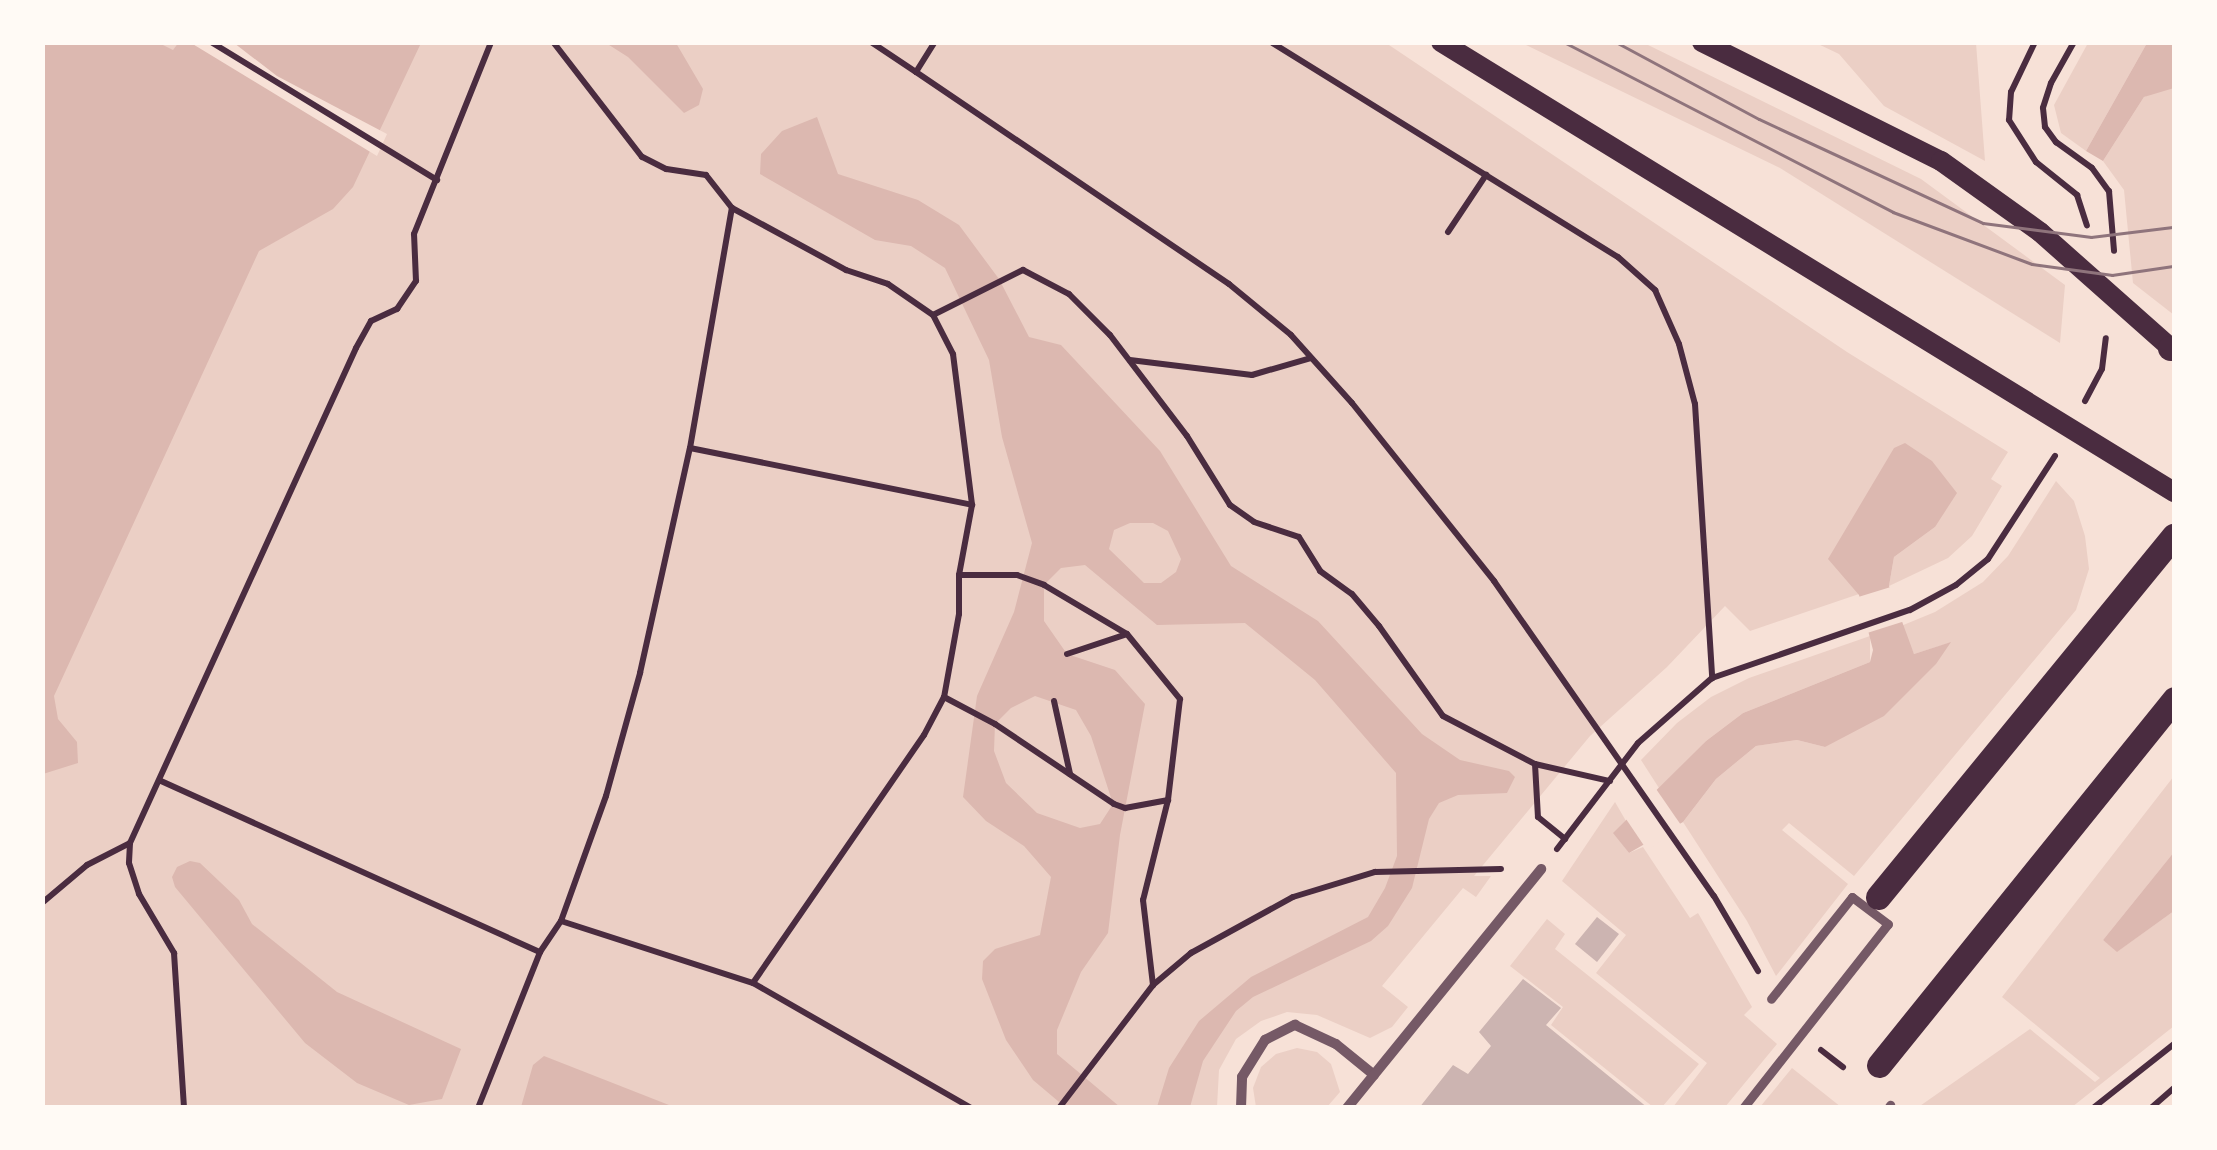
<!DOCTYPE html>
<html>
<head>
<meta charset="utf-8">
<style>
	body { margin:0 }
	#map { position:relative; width:2217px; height:1150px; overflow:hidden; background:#f7e1d7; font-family:Cabin,sans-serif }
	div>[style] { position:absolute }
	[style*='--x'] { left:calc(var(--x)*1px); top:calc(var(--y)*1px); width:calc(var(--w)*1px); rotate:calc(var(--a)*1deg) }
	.green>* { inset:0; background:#ebcfc5 }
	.water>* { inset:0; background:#dcb8b0 }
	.pier>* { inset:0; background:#f7e1d7 }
	.building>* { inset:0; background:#ccb4b1 }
	.path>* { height:6px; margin:-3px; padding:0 3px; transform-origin:3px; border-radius:3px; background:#4a2c40 }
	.pedestrian>* { height:9px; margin:-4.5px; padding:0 4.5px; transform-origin:4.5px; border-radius:4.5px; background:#755966 }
	.minor>* { height:10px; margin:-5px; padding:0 5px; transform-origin:5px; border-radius:5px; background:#755966 }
	.secondary>* { height:20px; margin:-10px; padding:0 10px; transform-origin:10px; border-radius:10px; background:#4a2c40 }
	.primary>* { height:25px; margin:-12.5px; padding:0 12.5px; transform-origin:12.5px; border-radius:12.5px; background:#4a2c40 }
	.tram>* { height:2.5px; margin:-1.25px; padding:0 1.25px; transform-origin:1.25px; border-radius:1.25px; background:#8f747c }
	span { translate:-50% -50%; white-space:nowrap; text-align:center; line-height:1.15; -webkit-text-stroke:10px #fffaf5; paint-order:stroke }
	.frame { position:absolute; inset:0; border:45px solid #fffaf5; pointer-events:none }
</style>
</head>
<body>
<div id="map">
	<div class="green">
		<i style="clip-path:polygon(42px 43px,1386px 43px,1847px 352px,2008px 452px,1991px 479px,2002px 486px,1972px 536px,1948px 558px,1889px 586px,1894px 557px,1935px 527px,1932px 461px,1859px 594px,1750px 631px,1725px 606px,1667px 667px,1590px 736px,1474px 876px,1491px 876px,1476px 897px,1463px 888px,1382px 986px,1408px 1007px,1392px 1027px,1370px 1038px,1317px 1015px,1287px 1012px,1261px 1021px,1236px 1039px,1219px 1070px,1217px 1107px,43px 1107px)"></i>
		<i style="clip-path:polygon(1522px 43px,1644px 43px,1921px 179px,2065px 285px,2060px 343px,1780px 168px)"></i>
		<i style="clip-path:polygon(1816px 43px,1976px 43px,1985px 161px,1884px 106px,1839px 54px)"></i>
		<i style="clip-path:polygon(2088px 43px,2147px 43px,2086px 151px,2061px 133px,2054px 105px)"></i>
		<i style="clip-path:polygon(2168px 87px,2174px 88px,2174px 315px,2133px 283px,2124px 190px,2103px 161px,2144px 97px)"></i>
		<i style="clip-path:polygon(2056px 481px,2074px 501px,2085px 536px,2089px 569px,2076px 610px,1854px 876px,1789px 823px,1782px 830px,1848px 884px,1776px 976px,1747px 921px,1683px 822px,1716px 779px,1756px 746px,1797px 740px,1825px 747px,1949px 643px,1914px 654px,1901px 626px,1935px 612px,1983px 582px,2008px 556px)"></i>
		<i style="clip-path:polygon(1870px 636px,1870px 662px,1743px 713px,1706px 741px,1659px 788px,1641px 760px,1677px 723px,1711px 697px,1749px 678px)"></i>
		<i style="clip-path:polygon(2174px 776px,2174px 852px,2103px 940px,2118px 951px,2174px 911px,2174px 1026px,2072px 1107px,1917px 1108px,2030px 1029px,2095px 1082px,2100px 1078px,2002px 997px)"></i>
		<i style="clip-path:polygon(1615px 802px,1626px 821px,1614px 833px,1629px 853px,1643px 847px,1690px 918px,1698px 913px,1752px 1007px,1744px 1015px,1777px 1044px,1725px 1107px,1673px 1107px,1707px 1063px,1596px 973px,1626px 935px,1562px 881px)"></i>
		<i style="clip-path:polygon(1547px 919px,1565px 934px,1555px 949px,1699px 1064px,1662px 1107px,1653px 1107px,1551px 1025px,1563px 1007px,1510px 966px)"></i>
		<i style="clip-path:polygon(1297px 1048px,1317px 1052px,1331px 1064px,1340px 1092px,1327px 1107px,1256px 1107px,1253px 1088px,1261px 1067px,1276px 1054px)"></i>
		<i style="clip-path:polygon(1792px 1068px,1841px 1107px,1760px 1107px)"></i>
	</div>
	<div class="water">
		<i style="clip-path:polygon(179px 42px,421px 43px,353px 187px,333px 209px,259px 251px,54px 696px,58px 719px,77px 742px,78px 763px,43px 774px,43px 43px,159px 43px,173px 50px)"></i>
		<i style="clip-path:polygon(606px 43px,676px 43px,703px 89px,699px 105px,684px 113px,628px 57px)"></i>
		<i style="clip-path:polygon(2147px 43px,2174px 43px,2174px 88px,2144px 97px,2103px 161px,2086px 151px)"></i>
		<i style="clip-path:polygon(evenodd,817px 117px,838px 174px,918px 200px,959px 225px,999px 279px,1029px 337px,1061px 345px,1160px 451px,1231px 566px,1318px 621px,1422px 734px,1460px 760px,1509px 771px,1515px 777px,1507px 793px,1458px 795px,1439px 803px,1429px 819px,1412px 888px,1388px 926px,1371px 941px,1253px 997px,1236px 1011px,1203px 1061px,1190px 1107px,1157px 1107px,1169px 1068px,1199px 1021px,1251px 977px,1368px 917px,1385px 888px,1397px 856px,1396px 773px,1315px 680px,1245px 623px,1157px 625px,1085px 565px,1061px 568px,1044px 585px,1044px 621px,1067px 654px,1115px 670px,1145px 704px,1120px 835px,1108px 933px,1081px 972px,1057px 1030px,1057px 1054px,1120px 1107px,1065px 1107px,1033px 1080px,1006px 1040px,982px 979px,983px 961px,995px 949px,1040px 935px,1051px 877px,1024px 846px,986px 821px,963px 797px,977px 696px,1014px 612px,1032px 543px,1002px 437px,989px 360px,945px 268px,911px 246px,875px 240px,760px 174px,761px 154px,782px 131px,817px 117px,1130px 523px,1153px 523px,1168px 531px,1181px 559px,1176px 572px,1161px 583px,1144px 583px,1109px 549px,1114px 530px,1130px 523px,817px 117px,1035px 696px,1076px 710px,1091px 736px,1113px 804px,1100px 824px,1080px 828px,1037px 813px,1006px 783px,994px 751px,995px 724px,1011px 708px,1035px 696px)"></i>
		<i style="clip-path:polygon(1905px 443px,1932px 461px,1957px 493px,1935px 527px,1894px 557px,1889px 586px,1914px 654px,1951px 642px,1936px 664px,1884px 716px,1825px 747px,1797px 740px,1756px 746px,1716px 779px,1683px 822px,1629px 853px,1613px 833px,1706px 741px,1743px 713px,1870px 662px,1873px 650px,1859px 595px,1828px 559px,1894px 448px)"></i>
		<i style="clip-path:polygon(2174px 852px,2174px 911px,2117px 952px,2103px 940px)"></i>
		<i style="clip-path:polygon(190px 861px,200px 863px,239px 900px,252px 924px,337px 992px,461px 1049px,442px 1099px,409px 1105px,357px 1083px,305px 1043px,175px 887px,172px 877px,177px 867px)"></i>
		<i style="clip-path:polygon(544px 1056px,674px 1107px,521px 1107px,533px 1065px)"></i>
	</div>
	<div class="pier">
		<i style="clip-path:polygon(191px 43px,234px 43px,277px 76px,387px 134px,377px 156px)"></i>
		<i style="clip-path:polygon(1894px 586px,1905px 621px,1864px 634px,1855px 598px)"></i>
		<i style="clip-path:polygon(1654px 786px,1683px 828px,1647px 850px,1624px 816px)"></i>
	</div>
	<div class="building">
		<i style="clip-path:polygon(1597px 917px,1619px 934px,1597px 962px,1575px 944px)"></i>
		<i style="clip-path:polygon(1523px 979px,1561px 1008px,1546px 1025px,1648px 1108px,1419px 1108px,1453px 1065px,1468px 1074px,1491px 1046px,1479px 1032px)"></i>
	</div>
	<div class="path">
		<i style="--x:211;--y:42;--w:265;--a:31.4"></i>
		<i style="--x:871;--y:42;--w:54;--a:33.7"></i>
		<i style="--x:916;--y:72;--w:36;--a:-58"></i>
		<i style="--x:1271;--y:42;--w:408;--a:31.8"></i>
		<i style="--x:1618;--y:257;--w:50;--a:41.7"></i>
		<i style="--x:1655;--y:290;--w:59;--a:66"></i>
		<i style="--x:1679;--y:344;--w:62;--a:75.1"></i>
		<i style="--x:1695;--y:404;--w:275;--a:86.4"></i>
		<i style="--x:2035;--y:42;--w:55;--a:115.6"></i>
		<i style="--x:2011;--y:92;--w:28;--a:94"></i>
		<i style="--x:2009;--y:120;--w:50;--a:57.3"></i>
		<i style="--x:2036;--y:162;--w:53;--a:38.8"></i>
		<i style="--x:2077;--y:195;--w:32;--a:72"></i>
		<i style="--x:2074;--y:42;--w:47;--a:119.3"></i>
		<i style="--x:2051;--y:83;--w:26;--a:108"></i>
		<i style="--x:2043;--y:108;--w:19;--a:84"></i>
		<i style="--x:2045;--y:127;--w:19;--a:54"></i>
		<i style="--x:2056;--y:142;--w:44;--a:35.8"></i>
		<i style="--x:2092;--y:168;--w:29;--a:54"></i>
		<i style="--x:2109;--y:191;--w:60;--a:85.2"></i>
		<i style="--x:916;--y:72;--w:378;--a:34.1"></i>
		<i style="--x:1229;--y:284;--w:80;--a:39.4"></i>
		<i style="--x:1291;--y:335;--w:91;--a:48.1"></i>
		<i style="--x:1352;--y:403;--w:228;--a:51.4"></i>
		<i style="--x:1494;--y:581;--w:384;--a:55.1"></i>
		<i style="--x:1714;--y:896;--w:87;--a:59.6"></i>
		<i style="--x:732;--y:208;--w:130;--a:28.5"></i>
		<i style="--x:846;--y:270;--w:44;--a:18.4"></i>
		<i style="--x:888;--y:284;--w:55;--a:34.6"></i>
		<i style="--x:933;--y:315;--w:44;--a:62.9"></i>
		<i style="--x:953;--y:354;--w:152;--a:82.8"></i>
		<i style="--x:972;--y:505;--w:71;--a:100.5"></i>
		<i style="--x:959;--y:575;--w:39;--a:90"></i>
		<i style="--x:959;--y:614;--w:84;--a:100.2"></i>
		<i style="--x:944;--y:697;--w:43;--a:117.8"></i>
		<i style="--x:924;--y:735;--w:301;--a:124.6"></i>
		<i style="--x:1448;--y:232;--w:69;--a:-56.3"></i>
		<i style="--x:933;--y:315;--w:101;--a:-26.6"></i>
		<i style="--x:1023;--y:270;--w:52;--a:27.6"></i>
		<i style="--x:1069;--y:294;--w:58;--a:45"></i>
		<i style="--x:1110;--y:335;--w:127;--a:52.7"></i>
		<i style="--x:1187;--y:436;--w:81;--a:58.1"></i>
		<i style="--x:1230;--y:505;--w:29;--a:35"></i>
		<i style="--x:1254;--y:522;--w:47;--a:18.4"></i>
		<i style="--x:1299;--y:537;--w:40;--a:58"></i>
		<i style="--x:1320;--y:571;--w:39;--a:36"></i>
		<i style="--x:1352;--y:594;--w:42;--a:49.8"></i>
		<i style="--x:1379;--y:626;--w:110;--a:54.6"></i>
		<i style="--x:1443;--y:716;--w:104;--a:27.6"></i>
		<i style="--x:1535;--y:764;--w:77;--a:12.8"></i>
		<i style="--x:1130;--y:360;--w:123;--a:7"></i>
		<i style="--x:1252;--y:375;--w:61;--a:-16.1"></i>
		<i style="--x:2085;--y:401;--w:36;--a:-62"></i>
		<i style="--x:2102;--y:369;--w:31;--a:-83"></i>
		<i style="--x:690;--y:448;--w:288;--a:11.4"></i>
		<i style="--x:959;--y:575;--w:58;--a:0"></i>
		<i style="--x:1017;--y:575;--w:29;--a:20"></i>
		<i style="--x:1044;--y:585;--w:96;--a:30.6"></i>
		<i style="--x:1067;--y:654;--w:63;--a:-18.4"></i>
		<i style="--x:1127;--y:634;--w:84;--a:50.8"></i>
		<i style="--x:1180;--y:699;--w:102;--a:96.8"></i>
		<i style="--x:1168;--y:800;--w:103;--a:104"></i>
		<i style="--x:1143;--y:900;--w:86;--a:83.3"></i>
		<i style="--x:944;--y:697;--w:58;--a:27.9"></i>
		<i style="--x:995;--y:724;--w:143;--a:33.9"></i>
		<i style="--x:1114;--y:804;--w:12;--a:20"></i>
		<i style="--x:1125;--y:808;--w:44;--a:-10.5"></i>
		<i style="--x:1054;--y:701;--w:75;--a:77.6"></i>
		<i style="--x:1535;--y:764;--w:53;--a:86.8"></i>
		<i style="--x:1538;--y:817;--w:35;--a:39"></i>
		<i style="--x:161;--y:781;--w:416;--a:24.3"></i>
		<i style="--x:130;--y:843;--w:544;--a:-65.46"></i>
		<i style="--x:356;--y:348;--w:31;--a:-61"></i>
		<i style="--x:371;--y:321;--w:29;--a:-25"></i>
		<i style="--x:397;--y:309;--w:34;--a:-56"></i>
		<i style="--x:416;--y:281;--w:47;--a:-92.4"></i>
		<i style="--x:414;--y:234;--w:207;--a:-68.1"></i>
		<i style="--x:1557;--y:849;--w:133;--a:-52.6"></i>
		<i style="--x:1638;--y:743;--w:98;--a:-41.3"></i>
		<i style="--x:1712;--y:678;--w:209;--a:-19"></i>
		<i style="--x:1910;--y:610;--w:52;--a:-28.5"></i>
		<i style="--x:1956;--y:585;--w:41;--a:-39.1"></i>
		<i style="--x:1988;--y:559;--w:123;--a:-57"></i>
		<i style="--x:42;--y:903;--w:59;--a:-40.2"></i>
		<i style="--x:87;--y:865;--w:48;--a:-27.1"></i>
		<i style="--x:130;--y:843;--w:20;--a:93"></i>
		<i style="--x:129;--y:863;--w:33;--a:72"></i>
		<i style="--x:139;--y:894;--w:69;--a:59.3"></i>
		<i style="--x:174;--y:953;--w:155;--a:86.3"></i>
		<i style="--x:561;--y:921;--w:202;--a:17.9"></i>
		<i style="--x:753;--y:983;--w:251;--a:29.8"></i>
		<i style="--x:1821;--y:1050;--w:28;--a:38"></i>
		<i style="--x:478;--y:1108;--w:168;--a:-68.3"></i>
		<i style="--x:540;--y:952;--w:37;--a:-56"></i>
		<i style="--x:561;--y:921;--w:133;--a:-70.2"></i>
		<i style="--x:606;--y:796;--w:128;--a:-74.5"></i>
		<i style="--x:640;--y:673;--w:230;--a:-77.5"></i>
		<i style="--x:690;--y:448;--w:244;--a:-80.1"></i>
		<i style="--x:732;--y:208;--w:42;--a:-128.2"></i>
		<i style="--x:706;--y:175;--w:40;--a:-171.5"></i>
		<i style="--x:666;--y:169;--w:27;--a:-153"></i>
		<i style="--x:642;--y:157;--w:145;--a:-127.7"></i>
		<i style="--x:1059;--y:1108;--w:155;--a:-52.6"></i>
		<i style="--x:1153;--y:985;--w:50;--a:-40.1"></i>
		<i style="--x:1191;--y:953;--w:116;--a:-28.8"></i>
		<i style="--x:1293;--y:897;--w:86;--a:-17"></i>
		<i style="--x:1375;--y:872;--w:126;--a:-1.4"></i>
		<i style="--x:2093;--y:1108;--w:103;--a:-38.3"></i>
		<i style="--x:2151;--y:1108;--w:30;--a:-41"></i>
	</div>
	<div class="pedestrian">
		<i style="--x:1743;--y:1108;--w:234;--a:-51.8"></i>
		<i style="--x:1888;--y:924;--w:45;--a:-143.1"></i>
		<i style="--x:1852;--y:897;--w:130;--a:128.5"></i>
		<i style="--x:1888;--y:1108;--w:4;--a:-56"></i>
	</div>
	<div class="minor">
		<i style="--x:1241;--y:1108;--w:31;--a:-88"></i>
		<i style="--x:1242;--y:1077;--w:44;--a:-58.1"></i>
		<i style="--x:1265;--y:1040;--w:34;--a:-27"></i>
		<i style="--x:1295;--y:1025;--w:45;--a:24.9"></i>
		<i style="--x:1336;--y:1044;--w:49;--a:39.2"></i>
		<i style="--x:1347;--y:1108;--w:308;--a:-50.9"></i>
	</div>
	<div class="secondary">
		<i style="--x:1441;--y:42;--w:860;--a:31.55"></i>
		<i style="--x:1702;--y:42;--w:267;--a:26.5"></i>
		<i style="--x:1941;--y:161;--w:122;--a:35.6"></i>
		<i style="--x:2040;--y:232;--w:179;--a:41.6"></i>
	</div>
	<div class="primary">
		<i style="--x:2170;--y:348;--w:4;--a:0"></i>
		<i style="--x:1878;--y:897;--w:467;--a:-50.7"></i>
		<i style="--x:1879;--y:1065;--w:470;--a:-51.1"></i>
	</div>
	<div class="tram">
		<i style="--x:1564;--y:42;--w:370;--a:27.3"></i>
		<i style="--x:1893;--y:212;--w:148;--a:20.5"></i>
		<i style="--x:2032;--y:264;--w:81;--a:7.8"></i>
		<i style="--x:2112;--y:275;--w:63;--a:-8.3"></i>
		<i style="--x:1616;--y:42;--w:162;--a:28.3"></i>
		<i style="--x:1759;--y:119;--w:247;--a:24.9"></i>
		<i style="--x:1983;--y:223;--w:109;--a:7.4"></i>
		<i style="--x:2091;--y:237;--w:84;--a:-6.9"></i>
	</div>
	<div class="frame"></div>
</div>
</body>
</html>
